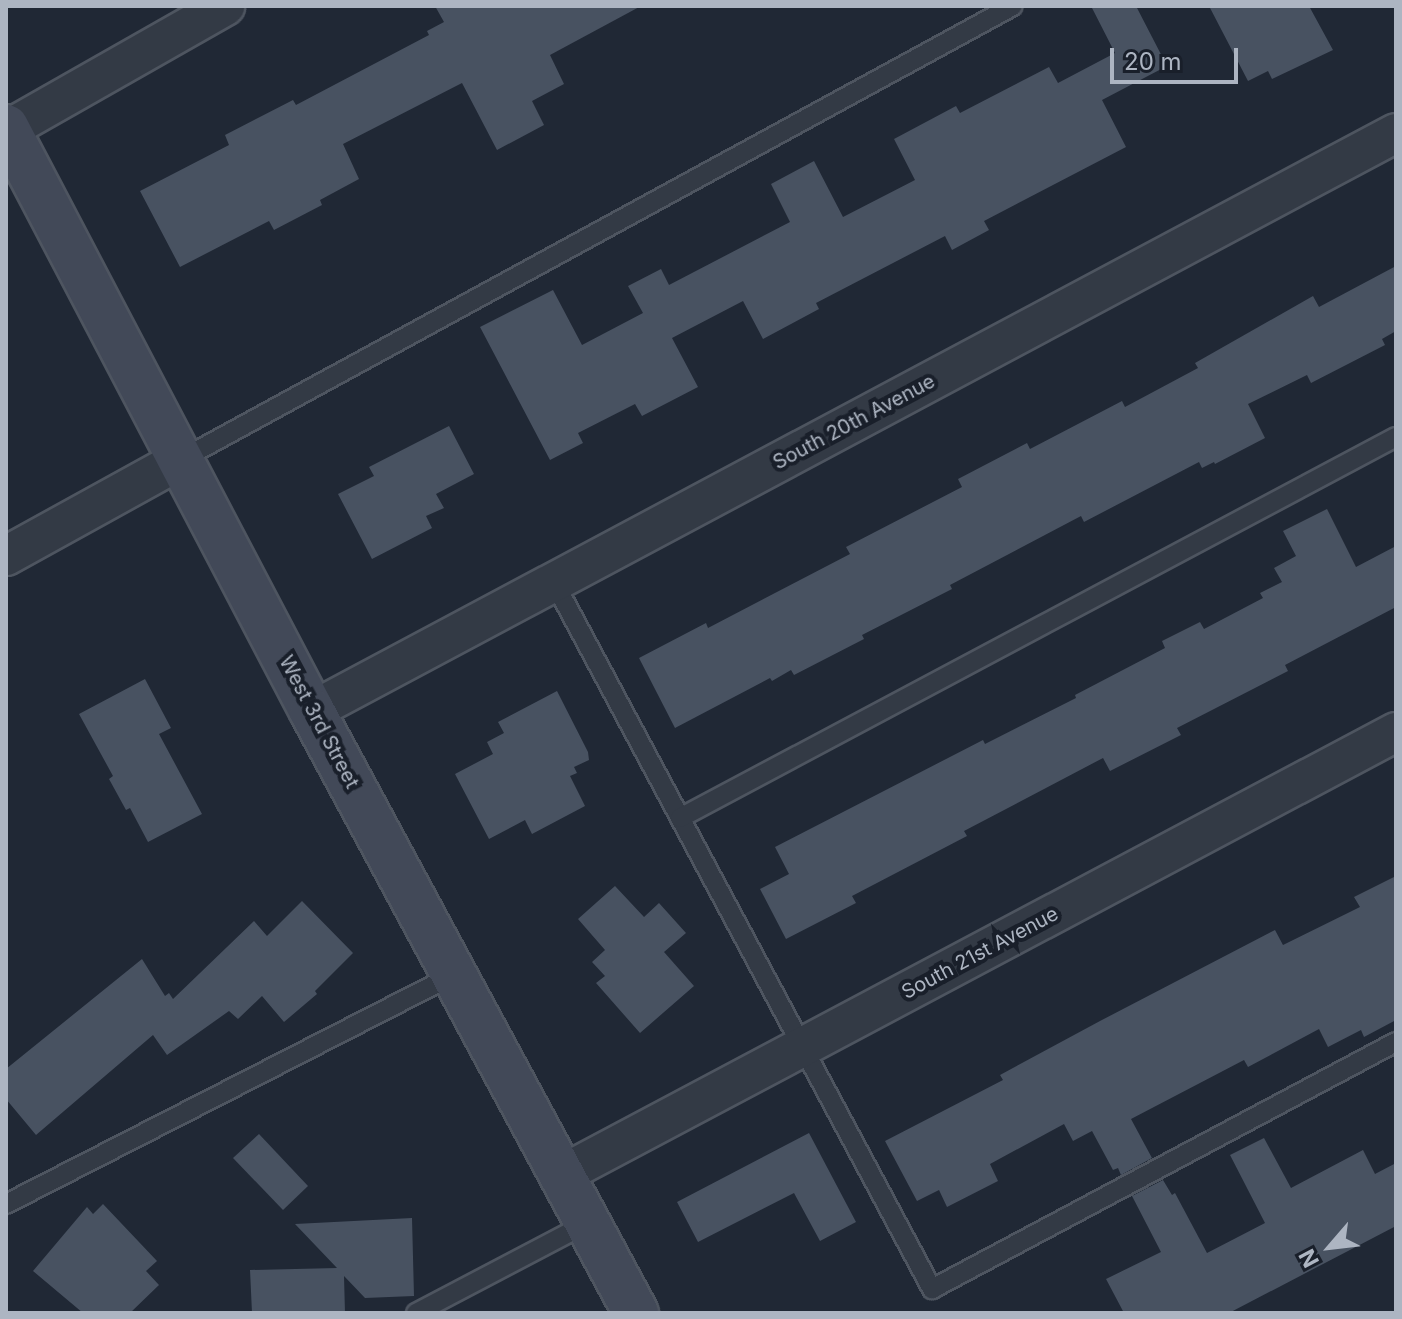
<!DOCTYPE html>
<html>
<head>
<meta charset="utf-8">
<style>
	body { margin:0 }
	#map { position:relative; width:1402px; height:1319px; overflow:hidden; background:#202835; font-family:Inter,sans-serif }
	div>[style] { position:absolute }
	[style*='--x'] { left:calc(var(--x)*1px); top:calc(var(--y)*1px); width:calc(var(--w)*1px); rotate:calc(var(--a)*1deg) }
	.building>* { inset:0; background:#485261 }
	.roads { filter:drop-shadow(2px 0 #4e5560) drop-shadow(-2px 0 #4e5560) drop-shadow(0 2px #4e5560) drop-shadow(0 -2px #4e5560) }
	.lane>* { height:18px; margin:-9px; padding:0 9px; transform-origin:9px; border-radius:9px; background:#333a45 }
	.street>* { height:38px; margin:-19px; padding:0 19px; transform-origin:19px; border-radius:19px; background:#333a45 }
	.secondary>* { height:44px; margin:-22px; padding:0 22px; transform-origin:22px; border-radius:22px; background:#424958 }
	span { translate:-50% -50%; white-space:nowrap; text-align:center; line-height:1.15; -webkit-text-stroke:8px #191f2a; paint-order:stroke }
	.street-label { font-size:20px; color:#adb5c2 }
	.frame { position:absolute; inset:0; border:8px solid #adb5c2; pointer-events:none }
	.north { position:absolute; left:1290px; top:1207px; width:80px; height:80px; -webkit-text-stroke:6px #191f2a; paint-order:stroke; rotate:242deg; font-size:22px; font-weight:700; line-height:32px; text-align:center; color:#adb5c2 }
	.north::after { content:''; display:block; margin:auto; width:28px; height:36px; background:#adb5c2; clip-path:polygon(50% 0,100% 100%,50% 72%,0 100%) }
	.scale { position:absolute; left:1110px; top:48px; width:128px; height:36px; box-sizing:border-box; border:4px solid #adb5c2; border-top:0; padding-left:10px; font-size:24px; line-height:28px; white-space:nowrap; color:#adb5c2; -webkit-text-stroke:6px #191f2a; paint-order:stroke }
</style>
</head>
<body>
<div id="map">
	<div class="building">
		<i style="clip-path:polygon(435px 6px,641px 6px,550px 55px,564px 84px,532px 101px,544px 125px,497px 150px,462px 83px,343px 144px,359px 179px,320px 200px,322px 205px,274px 230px,269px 221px,180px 267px,140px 191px,229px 145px,225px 135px,293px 100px,296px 105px,429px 35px,427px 31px,444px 22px)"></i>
		<i style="clip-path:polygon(1091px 6px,1136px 6px,1167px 66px,1102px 100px,1126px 147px,984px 221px,989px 230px,952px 250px,945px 236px,816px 303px,819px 309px,763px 339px,743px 301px,672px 338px,698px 387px,642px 416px,635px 404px,578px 433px,583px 443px,550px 460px,480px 327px,553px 290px,582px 345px,643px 313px,628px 286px,661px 269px,669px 285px,790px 222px,771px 184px,814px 161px,843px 217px,915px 180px,894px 139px,956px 106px,960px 113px,1049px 67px,1058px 83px,1115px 53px)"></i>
		<i style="clip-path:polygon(1209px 6px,1309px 6px,1333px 50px,1272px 79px,1268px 71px,1248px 81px)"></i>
		<i style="clip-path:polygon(1396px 266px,1396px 331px,1382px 339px,1385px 345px,1311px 383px,1307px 375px,1248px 404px,1265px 438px,1215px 464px,1214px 462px,1202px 468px,1199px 462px,1084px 522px,1081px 516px,950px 585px,952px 589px,862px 635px,864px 639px,794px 675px,791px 670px,772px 681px,770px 678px,675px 728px,639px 658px,706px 623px,708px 628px,850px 554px,846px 547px,962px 487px,958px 479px,1027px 443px,1030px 449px,1122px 401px,1125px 407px,1198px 368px,1195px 363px,1313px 296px,1319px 307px)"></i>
		<i style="clip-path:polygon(449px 426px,474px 474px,436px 494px,444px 508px,426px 516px,432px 528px,372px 559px,338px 494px,374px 476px,369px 467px)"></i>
		<i style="clip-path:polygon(1327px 509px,1356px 567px,1396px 546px,1396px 607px,1285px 665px,1288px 671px,1177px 728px,1181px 735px,1110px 771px,1103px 758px,964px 831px,967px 836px,852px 896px,856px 903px,786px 939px,760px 889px,789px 874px,775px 847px,983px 740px,985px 744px,1076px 698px,1075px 695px,1165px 648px,1162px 641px,1200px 622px,1204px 629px,1263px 598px,1260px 593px,1282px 582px,1274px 568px,1296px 556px,1283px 531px)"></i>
		<i style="clip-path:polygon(145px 679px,171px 728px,159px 734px,202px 814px,148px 842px,130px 808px,126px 810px,109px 779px,113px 776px,79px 714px)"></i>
		<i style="clip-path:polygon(557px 691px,588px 752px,589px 760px,574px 767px,577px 773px,570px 776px,585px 806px,532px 834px,525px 820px,489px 839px,455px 774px,493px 754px,487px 742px,504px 733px,498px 722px)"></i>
		<i style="clip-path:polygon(1396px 876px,1396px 1020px,1364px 1037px,1361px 1030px,1328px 1047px,1319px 1029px,1248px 1067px,1244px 1060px,1131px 1119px,1152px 1158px,1121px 1175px,1118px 1168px,1113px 1170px,1092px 1131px,1073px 1141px,1064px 1124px,990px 1164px,998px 1181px,947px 1207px,939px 1190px,917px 1201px,885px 1141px,1003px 1080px,1000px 1075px,1100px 1021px,1275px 930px,1283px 945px,1360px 907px,1354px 897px)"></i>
		<i style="clip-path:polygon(615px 886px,644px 917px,659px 903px,686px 933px,664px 952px,694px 986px,640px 1033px,596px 983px,605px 976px,592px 962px,605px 950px,578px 919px)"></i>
		<i style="clip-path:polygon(302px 901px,353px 953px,315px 991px,317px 994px,284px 1022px,262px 996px,238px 1019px,229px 1011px,167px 1055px,153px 1035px,36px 1135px,6px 1099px,6px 1069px,142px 959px,165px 996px,169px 993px,173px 999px,254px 921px,267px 936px)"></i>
		<i style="clip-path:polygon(809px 1133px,856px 1222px,820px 1241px,794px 1193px,698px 1242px,677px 1202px)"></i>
		<i style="clip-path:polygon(259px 1134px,308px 1186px,283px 1210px,233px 1158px)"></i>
		<i style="clip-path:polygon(1264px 1138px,1291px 1188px,1363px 1150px,1375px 1174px,1396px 1163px,1396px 1226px,1229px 1313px,1124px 1313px,1106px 1279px,1161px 1252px,1132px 1196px,1163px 1180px,1172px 1195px,1175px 1193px,1207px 1253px,1265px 1223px,1230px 1155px)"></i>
		<i style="clip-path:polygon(103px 1204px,157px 1261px,146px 1271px,159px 1285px,130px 1313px,83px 1313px,33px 1271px,87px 1207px,93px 1214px)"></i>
		<i style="clip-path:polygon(412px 1218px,414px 1296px,365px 1298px,344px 1276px,345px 1313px,252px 1313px,250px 1270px,337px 1268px,295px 1224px)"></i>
	</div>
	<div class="roads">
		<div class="lane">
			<i style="--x:182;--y:459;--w:946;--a:-28.6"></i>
			<i style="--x:554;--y:582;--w:802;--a:61.87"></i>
			<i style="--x:932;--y:1289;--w:526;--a:-28.03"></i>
			<i style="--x:680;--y:818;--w:811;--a:-28.02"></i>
			<i style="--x:6;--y:1204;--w:504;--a:-27.12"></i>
			<i style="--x:416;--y:1313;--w:195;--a:-27.7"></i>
		</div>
		<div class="street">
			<i style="--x:7;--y:130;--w:251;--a:-29.6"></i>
			<i style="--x:6;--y:556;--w:201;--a:-28.9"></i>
			<i style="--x:312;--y:711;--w:1228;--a:-28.07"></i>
			<i style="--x:563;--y:1174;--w:943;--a:-27.95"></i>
		</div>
		<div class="secondary">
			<i style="--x:6;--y:127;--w:659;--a:62.35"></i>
			<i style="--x:312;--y:711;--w:684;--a:61.71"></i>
		</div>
	</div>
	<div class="street-label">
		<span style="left:854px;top:422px;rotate:-28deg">South 20th Avenue</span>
		<span style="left:319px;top:722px;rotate:62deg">West 3rd Street</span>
		<span style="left:980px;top:953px;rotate:-28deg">South 21st Avenue</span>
	</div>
	<div class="frame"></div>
	<div class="north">N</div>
	<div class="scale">20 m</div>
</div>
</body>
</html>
